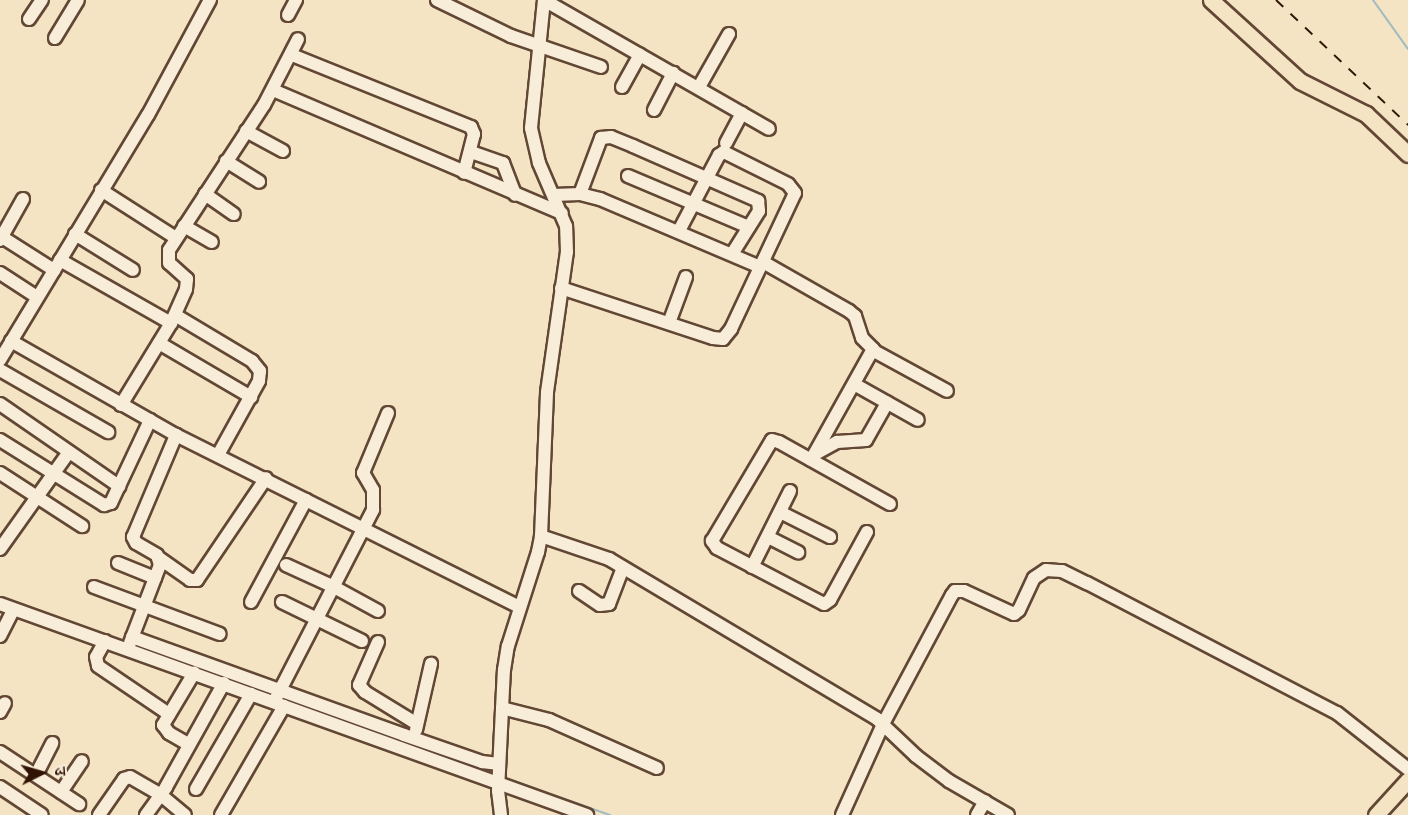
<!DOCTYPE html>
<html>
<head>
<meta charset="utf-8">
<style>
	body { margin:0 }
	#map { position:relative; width:1408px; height:815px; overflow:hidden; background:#f4e4c4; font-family:"IM FELL French Canon","Noto Serif Devanagari",serif }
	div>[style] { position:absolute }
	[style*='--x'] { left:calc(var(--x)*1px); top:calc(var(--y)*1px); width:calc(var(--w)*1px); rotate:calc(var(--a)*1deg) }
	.stream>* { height:2px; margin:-1px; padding:0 1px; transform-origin:1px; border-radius:1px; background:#a2bbbf }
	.roads { filter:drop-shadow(2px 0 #624734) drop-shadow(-2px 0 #624734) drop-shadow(0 2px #624734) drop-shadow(0 -2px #624734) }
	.minor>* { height:12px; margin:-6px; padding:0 6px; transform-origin:6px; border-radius:6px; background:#f8edd9 }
	.major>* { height:15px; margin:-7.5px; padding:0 7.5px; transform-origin:7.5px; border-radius:7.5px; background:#f4e4c4 }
	.rail>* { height:2px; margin-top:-1px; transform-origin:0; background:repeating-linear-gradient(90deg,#311304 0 10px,transparent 0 20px) }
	span { translate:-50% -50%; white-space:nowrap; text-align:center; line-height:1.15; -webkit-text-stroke:5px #f8edd9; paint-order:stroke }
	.north { position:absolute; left:12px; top:743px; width:60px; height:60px; -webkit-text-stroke:4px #f8edd9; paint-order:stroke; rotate:85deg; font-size:16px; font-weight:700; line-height:24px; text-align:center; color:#311304 }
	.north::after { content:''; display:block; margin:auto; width:21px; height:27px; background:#311304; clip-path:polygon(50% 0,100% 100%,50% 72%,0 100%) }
</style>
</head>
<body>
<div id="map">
	<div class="stream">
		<i style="--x:1373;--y:0;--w:60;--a:54.5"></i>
		<i style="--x:74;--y:624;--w:54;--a:19.4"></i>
		<i style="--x:133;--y:645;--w:148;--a:19.8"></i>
		<i style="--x:280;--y:698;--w:228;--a:19.5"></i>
		<i style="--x:503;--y:777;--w:114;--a:19.6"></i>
	</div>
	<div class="roads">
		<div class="minor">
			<i style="--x:437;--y:0;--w:82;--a:25.9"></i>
			<i style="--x:511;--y:36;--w:95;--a:19"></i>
			<i style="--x:544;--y:0;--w:259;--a:29.8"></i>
			<i style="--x:288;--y:15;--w:17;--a:-62"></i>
			<i style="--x:29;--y:19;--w:23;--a:-56"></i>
			<i style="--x:55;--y:38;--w:44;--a:-58.8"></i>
			<i style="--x:292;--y:55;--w:193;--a:21.9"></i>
			<i style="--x:471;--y:127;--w:8;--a:67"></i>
			<i style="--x:474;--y:134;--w:40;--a:104.4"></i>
			<i style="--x:622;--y:87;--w:37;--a:-61"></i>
			<i style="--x:699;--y:87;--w:61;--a:-60.5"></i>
			<i style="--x:273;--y:90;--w:314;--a:23.1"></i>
			<i style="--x:654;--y:110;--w:42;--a:-62.8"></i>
			<i style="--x:246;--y:131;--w:42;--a:28.4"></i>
			<i style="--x:726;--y:143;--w:34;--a:-62"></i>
			<i style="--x:471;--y:152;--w:34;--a:19"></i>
			<i style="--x:503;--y:163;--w:34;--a:69"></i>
			<i style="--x:226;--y:161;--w:39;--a:32"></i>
			<i style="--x:628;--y:176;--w:131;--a:22.9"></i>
			<i style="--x:101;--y:190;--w:89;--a:32.6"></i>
			<i style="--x:205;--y:194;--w:35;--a:35"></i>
			<i style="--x:580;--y:194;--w:60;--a:-69.4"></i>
			<i style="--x:601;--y:138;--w:10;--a:-6"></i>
			<i style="--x:611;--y:137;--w:24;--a:22"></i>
			<i style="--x:633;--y:146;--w:137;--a:23.7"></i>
			<i style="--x:758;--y:201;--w:10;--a:84"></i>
			<i style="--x:759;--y:211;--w:51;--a:122.1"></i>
			<i style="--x:554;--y:195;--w:26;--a:-2"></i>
			<i style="--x:580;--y:194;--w:21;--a:14"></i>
			<i style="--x:600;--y:199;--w:174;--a:23"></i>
			<i style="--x:184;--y:226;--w:32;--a:30"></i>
			<i style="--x:75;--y:234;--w:68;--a:31.8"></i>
			<i style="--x:2;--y:237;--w:62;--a:32.4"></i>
			<i style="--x:0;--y:240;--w:47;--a:-60.7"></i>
			<i style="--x:60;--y:260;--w:128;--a:29.6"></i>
			<i style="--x:763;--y:262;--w:99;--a:29.7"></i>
			<i style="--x:849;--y:311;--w:8;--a:40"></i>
			<i style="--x:855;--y:316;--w:23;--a:72"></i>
			<i style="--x:862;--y:338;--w:16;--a:45"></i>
			<i style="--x:873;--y:349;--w:127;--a:119.2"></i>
			<i style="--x:0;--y:273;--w:44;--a:33"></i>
			<i style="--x:561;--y:288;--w:160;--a:18.2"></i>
			<i style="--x:713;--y:338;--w:10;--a:6"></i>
			<i style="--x:723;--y:339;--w:13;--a:-51"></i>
			<i style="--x:731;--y:329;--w:150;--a:-64.8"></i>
			<i style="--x:795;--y:193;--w:11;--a:-128"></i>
			<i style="--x:788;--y:184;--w:72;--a:-153.4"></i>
			<i style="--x:724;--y:152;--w:6;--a:149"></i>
			<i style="--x:719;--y:155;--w:86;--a:117.8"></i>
			<i style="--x:175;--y:315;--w:90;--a:30.9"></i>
			<i style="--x:252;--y:361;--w:13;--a:51"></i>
			<i style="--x:260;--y:371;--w:10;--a:96"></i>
			<i style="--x:259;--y:381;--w:85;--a:119"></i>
			<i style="--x:669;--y:323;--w:49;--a:-69.7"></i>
			<i style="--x:11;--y:341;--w:190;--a:29.7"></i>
			<i style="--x:176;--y:435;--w:384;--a:26.6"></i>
			<i style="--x:159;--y:343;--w:107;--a:30.4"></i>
			<i style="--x:874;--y:351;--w:83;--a:28.7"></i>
			<i style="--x:0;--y:360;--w:286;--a:-58.9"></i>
			<i style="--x:148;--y:115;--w:131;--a:-61.7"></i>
			<i style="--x:0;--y:370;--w:125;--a:29.9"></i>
			<i style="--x:854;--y:384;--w:73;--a:29.4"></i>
			<i style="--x:0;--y:404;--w:145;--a:34.6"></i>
			<i style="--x:119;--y:486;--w:73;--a:-64.8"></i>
			<i style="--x:121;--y:405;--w:96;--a:-58.6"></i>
			<i style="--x:171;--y:323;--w:37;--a:-66"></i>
			<i style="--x:186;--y:289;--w:10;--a:-84"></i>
			<i style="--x:187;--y:279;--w:24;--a:-138"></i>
			<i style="--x:169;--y:263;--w:13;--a:-90"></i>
			<i style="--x:169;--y:250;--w:173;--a:-56.8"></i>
			<i style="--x:264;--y:105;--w:74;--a:-62.7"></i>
			<i style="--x:0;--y:440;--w:123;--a:32"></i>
			<i style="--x:104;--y:505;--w:7;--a:-16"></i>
			<i style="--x:111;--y:503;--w:19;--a:-65"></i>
			<i style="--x:815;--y:454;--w:25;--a:-29"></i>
			<i style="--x:837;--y:442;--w:29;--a:-4"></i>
			<i style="--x:866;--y:440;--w:43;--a:-60.4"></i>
			<i style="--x:0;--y:473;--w:98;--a:32.9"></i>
			<i style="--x:780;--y:512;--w:56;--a:26.6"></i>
			<i style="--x:867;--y:532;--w:77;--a:118.6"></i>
			<i style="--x:830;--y:600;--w:7;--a:146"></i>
			<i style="--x:824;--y:604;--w:121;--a:-152.4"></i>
			<i style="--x:717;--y:548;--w:9;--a:-126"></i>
			<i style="--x:712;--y:541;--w:117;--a:-59.3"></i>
			<i style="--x:772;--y:440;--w:7;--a:16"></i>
			<i style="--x:779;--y:442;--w:127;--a:29.2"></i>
			<i style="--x:541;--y:536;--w:72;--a:18.7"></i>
			<i style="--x:609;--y:559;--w:312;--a:30.8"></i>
			<i style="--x:877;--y:719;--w:54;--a:43.5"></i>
			<i style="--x:916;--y:756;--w:41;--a:37.1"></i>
			<i style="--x:949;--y:781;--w:68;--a:30"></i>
			<i style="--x:768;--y:537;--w:34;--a:27"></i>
			<i style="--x:0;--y:549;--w:119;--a:-54.6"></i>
			<i style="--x:159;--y:558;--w:38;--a:35"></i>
			<i style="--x:190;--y:580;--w:7;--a:0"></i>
			<i style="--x:197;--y:580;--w:123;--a:-55.9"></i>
			<i style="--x:118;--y:563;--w:40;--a:22"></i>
			<i style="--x:286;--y:565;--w:53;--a:24.6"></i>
			<i style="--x:334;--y:587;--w:50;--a:28.6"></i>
			<i style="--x:752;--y:567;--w:85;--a:-63.4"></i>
			<i style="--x:94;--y:587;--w:134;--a:20.5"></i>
			<i style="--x:579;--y:591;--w:25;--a:34"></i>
			<i style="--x:600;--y:605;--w:9;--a:-6"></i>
			<i style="--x:609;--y:604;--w:39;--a:-69"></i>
			<i style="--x:251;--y:602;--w:116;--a:-61.7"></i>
			<i style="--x:282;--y:602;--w:89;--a:26"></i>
			<i style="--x:0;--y:604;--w:624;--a:19.77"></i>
			<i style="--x:0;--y:636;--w:30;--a:-63"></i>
			<i style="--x:132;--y:637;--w:289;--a:19.8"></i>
			<i style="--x:404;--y:735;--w:83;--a:19.1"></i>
			<i style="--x:482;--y:762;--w:17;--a:7"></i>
			<i style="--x:105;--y:641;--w:18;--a:119"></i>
			<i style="--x:96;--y:657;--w:9;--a:77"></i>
			<i style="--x:98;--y:666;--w:86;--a:34.1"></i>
			<i style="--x:378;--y:642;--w:47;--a:113.8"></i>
			<i style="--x:359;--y:685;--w:9;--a:49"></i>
			<i style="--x:365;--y:692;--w:61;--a:31.6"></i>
			<i style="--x:130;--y:643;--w:84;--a:-69"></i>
			<i style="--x:160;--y:565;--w:10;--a:-107"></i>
			<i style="--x:157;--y:555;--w:24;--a:-150"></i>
			<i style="--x:136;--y:543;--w:7;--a:-117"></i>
			<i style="--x:133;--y:537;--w:111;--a:-67.1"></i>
			<i style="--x:276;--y:698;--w:212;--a:-62.7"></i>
			<i style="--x:373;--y:510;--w:20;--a:-90"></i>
			<i style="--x:373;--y:490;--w:20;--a:-120"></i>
			<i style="--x:363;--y:473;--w:65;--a:-67.4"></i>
			<i style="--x:502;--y:708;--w:49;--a:14.3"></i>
			<i style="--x:549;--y:720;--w:118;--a:24"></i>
			<i style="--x:0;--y:712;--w:10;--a:-61"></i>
			<i style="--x:416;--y:730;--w:68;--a:-77.2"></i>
			<i style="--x:188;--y:744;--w:22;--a:-150"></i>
			<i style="--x:169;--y:733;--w:10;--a:-127"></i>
			<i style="--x:163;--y:725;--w:61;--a:-59.2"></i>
			<i style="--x:0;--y:752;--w:95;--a:33.4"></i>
			<i style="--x:36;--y:775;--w:36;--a:-63"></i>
			<i style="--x:0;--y:787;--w:50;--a:33.7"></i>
			<i style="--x:196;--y:789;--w:110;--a:-59.9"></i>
			<i style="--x:61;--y:792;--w:37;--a:-56"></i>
			<i style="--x:99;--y:815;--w:44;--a:-55.2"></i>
			<i style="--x:124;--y:779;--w:6;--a:-18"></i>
			<i style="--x:130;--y:777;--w:36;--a:30"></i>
			<i style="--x:161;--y:795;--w:31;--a:40"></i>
			<i style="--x:146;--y:815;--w:34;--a:-54"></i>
			<i style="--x:166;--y:787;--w:119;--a:-60.9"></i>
			<i style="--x:221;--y:815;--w:126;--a:-60"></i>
			<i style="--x:501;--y:815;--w:24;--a:-97"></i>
			<i style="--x:498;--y:791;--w:121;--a:-87.2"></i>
			<i style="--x:504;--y:670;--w:24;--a:-81"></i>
			<i style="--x:508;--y:646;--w:99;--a:-72.3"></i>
			<i style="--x:538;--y:552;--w:16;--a:-79"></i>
			<i style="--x:541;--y:536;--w:144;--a:-87.6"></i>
			<i style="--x:547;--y:392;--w:141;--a:-81.9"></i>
			<i style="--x:567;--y:252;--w:26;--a:-92"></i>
			<i style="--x:566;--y:226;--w:69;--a:-113.2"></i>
			<i style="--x:539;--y:163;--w:36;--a:-103"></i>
			<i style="--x:531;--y:128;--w:129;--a:-84.2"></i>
			<i style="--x:842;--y:815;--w:100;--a:-65.7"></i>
			<i style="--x:883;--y:724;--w:146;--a:-61.9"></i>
			<i style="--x:952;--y:595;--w:5;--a:-53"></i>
			<i style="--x:955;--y:591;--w:9;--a:0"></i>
			<i style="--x:964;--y:591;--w:55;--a:24.7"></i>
			<i style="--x:1014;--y:614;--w:6;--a:-39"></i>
			<i style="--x:1019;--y:610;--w:35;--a:-65"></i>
			<i style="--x:1034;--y:578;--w:14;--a:-34"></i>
			<i style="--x:1046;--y:570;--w:16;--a:4"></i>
			<i style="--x:1062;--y:571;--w:28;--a:26"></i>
			<i style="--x:1087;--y:583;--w:282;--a:27.5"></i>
			<i style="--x:1337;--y:713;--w:90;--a:38.3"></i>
			<i style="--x:977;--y:815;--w:16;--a:-60"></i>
		</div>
		<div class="major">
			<i style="--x:1211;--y:0;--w:120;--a:42.3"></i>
			<i style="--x:1300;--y:81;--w:74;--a:26.6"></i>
			<i style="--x:1366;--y:114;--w:58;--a:43.6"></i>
			<i style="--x:1376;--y:815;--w:47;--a:-47.6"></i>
		</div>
	</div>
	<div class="rail">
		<i style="--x:1276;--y:0;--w:182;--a:43.4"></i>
	</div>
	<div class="north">उ</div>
</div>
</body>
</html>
